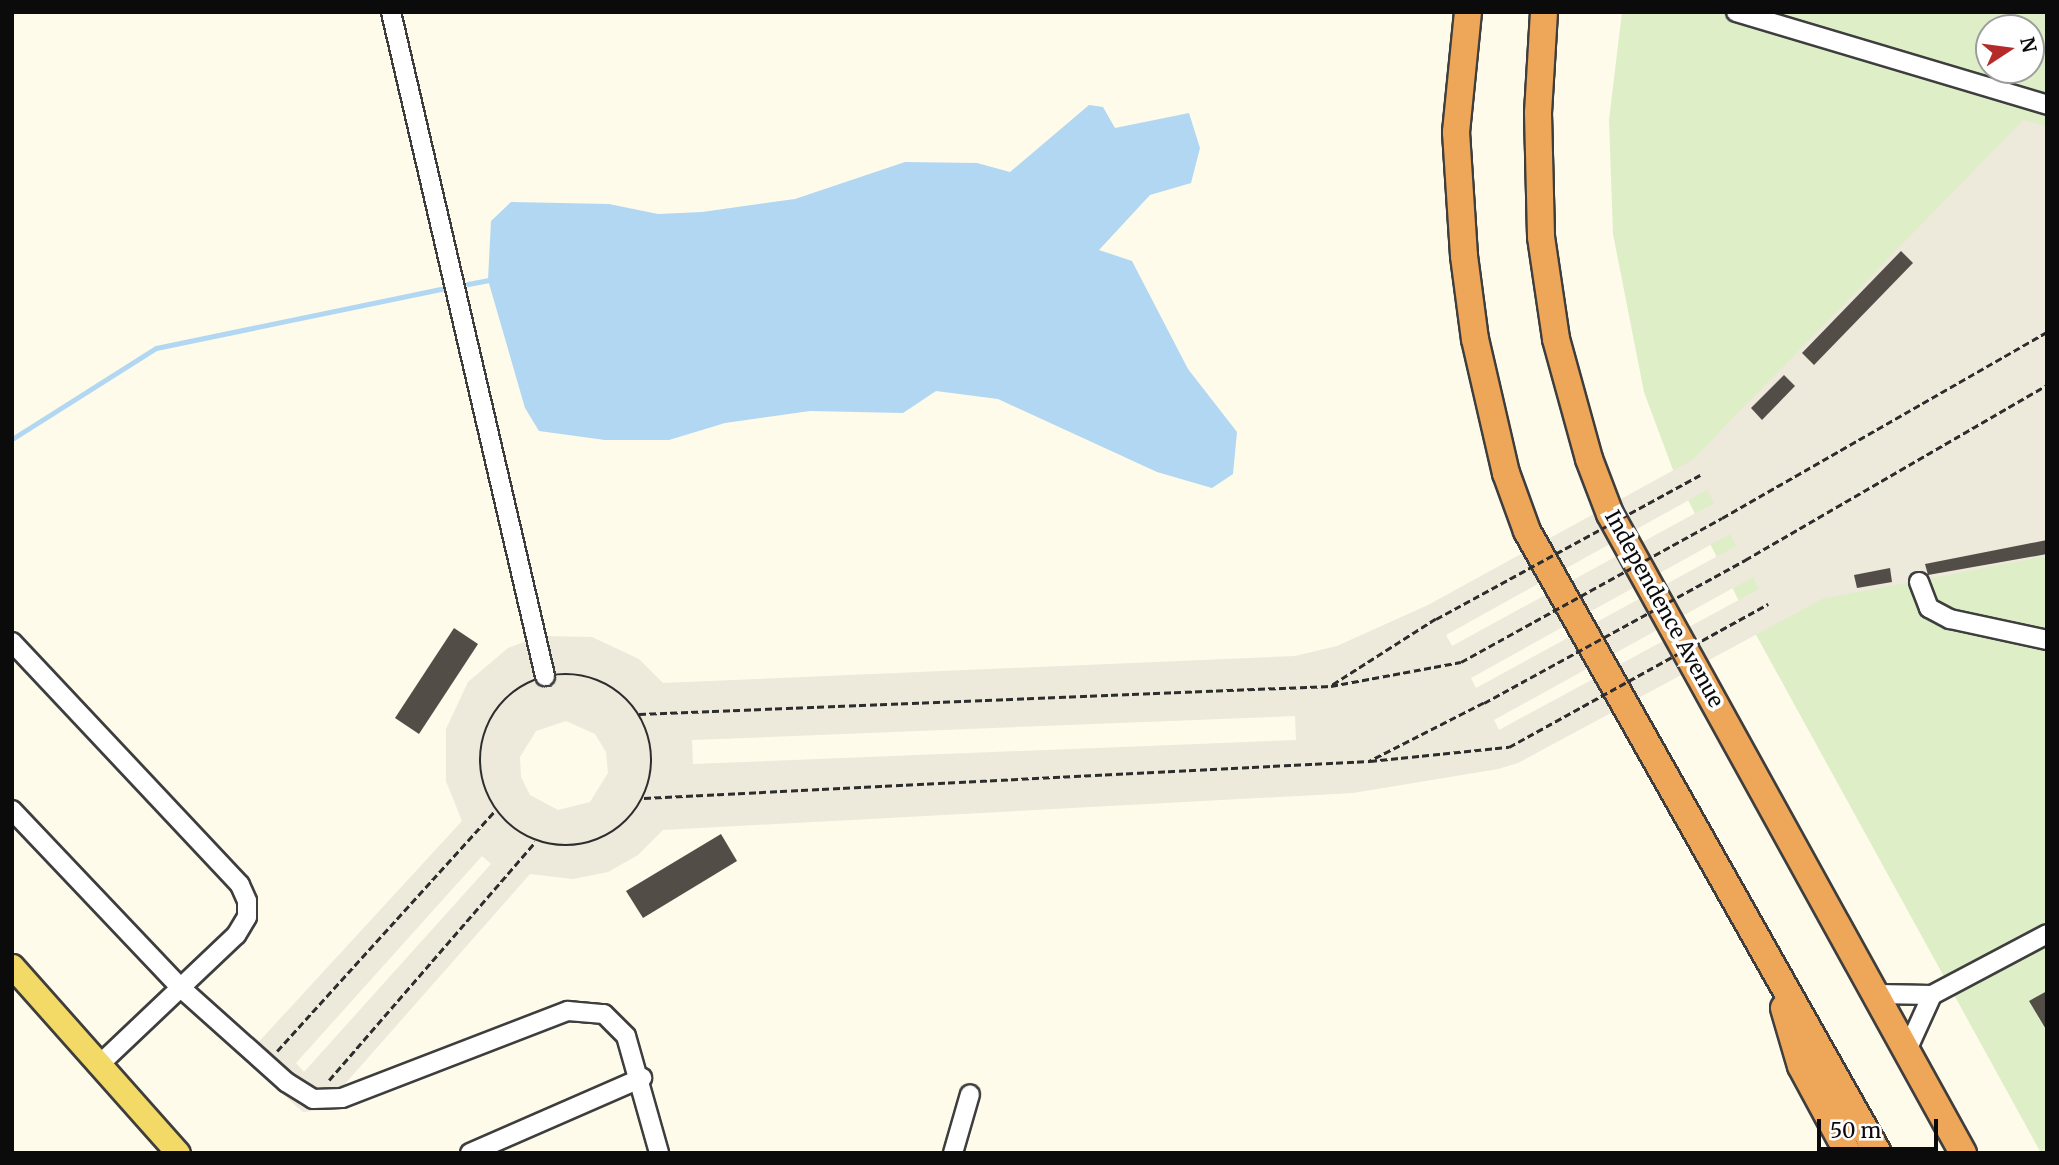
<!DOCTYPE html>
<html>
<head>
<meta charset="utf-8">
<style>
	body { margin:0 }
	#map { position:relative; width:2059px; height:1165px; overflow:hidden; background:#fefbea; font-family:Merriweather,serif }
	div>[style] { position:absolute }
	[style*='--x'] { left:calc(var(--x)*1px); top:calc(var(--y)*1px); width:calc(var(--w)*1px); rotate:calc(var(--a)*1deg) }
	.pitch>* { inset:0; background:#deeec7 }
	.plaza>* { inset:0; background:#ede9db }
	.water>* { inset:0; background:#b1d7f3 }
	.stream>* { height:5px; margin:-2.5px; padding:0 2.5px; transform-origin:2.5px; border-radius:2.5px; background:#b1d7f3 }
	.building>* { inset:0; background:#534d48 }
	.path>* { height:2.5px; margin-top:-1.25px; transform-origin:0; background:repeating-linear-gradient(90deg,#2d2d2d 0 7px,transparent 0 10.5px) }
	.path>.ring { margin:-1.25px; padding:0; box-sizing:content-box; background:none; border:2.5px solid #2d2d2d; border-radius:50% }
	.roads { filter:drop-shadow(2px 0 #3e3e3e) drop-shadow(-2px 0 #3e3e3e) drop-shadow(0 2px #3e3e3e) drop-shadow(0 -2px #3e3e3e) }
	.minor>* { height:18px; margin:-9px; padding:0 9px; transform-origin:9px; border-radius:9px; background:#fff }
	.major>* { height:23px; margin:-11.5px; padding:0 11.5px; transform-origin:11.5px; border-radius:11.5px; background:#f3d965 }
	.highway>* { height:26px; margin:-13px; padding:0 13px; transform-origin:13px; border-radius:13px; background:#eea658 }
	.path-bridge>* { height:2.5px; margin-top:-1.25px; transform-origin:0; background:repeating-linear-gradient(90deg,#2d2d2d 0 7px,transparent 0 10.5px) }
	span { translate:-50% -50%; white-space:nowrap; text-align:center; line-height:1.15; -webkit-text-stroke:7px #fff; paint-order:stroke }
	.street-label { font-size:21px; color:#0b0b0b }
	.frame { position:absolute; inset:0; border:14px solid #0b0b0b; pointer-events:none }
	.north { position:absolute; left:1975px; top:14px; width:70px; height:70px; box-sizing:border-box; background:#fff; border:2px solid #9d9d9d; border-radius:50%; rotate:77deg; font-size:19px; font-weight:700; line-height:28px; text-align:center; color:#0b0b0b }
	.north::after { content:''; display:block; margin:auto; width:24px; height:32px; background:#b52b2a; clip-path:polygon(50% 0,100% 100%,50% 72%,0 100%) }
	.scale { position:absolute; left:1817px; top:1119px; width:121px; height:32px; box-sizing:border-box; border:4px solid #0b0b0b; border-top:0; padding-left:9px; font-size:21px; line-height:24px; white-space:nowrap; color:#0b0b0b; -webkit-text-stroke:5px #fff; paint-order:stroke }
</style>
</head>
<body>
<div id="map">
	<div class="pitch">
		<i style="clip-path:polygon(evenodd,1622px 12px,2047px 12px,2047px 1153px,2041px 1153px,1755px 633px,1673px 470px,1644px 392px,1613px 234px,1609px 120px,1622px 12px,1989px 28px,2031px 28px,2031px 70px,1989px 70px,1989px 28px)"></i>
	</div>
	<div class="plaza">
		<i style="clip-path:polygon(evenodd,2023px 120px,2047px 126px,2047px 556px,1822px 599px,1518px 763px,1498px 769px,1353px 793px,663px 830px,638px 855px,608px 872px,573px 879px,530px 874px,322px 1110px,303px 1112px,243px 1059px,462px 821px,446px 781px,446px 729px,468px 682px,508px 648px,540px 636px,592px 637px,639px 659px,663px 683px,1295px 656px,1337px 646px,1428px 605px,1692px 460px,2023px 120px,1707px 490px,1714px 503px,1452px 646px,1446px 635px,1707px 490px,2023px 120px,1730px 534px,1736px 546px,1476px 688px,1471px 678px,1730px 534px,2023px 120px,1753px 577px,1759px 589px,1499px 730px,1494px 720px,1753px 577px,2023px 120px,1295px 716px,1296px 740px,693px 764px,692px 740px,1295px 716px,2023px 120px,566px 721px,595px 734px,606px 752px,608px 773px,590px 802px,558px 810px,530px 795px,521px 777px,520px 757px,536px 731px,566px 721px,2023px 120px,482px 856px,491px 864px,304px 1072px,296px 1063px,482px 856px)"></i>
	</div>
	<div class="water">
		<i style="clip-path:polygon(1089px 105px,1103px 107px,1115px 128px,1189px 113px,1200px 148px,1191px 183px,1150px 195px,1099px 250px,1132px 261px,1188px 369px,1237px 432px,1233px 474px,1212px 488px,1157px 472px,998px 399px,936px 391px,903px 413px,810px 411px,725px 423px,669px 440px,605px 440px,539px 431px,525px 408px,488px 280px,491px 221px,511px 202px,609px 204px,658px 214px,702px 212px,795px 199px,905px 162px,977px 163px,1010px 172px)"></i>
	</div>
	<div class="stream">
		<i style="--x:468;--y:284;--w:20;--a:-11"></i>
		<i style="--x:12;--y:439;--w:170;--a:-32.3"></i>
		<i style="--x:156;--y:348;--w:292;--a:-11.7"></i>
	</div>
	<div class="building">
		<i style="clip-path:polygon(1901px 251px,1913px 263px,1814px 365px,1802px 353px)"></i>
		<i style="clip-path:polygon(1784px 375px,1795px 386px,1762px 420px,1751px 408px)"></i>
		<i style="clip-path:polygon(2047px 540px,2047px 554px,1928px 575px,1925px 564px)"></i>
		<i style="clip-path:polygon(1890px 568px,1892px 582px,1857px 588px,1854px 575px)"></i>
		<i style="clip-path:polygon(454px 628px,478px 644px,419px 734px,395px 718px)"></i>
		<i style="clip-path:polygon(721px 834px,737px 861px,643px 918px,626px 891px)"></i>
		<i style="clip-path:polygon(2047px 991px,2047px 1031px,2029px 1001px)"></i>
	</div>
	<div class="path">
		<i style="--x:1722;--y:518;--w:374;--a:-29.8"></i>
		<i style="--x:1745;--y:560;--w:349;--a:-30.1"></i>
		<i style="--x:1436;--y:619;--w:125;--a:147.5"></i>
		<i style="--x:1331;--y:686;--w:132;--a:-10.5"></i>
		<i class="ring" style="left:480px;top:674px;width:169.5px;height:169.5px"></i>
		<i style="--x:1484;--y:703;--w:128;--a:153"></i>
		<i style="--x:1370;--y:761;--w:140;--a:-5.8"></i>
		<i style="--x:639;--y:714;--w:693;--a:-2.32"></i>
		<i style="--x:644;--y:798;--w:727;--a:-2.92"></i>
		<i style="--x:277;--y:1051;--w:323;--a:-47.8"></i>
		<i style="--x:329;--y:1080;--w:315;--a:-49.1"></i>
	</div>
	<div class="roads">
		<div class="minor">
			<i style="--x:391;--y:12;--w:682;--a:76.94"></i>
			<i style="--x:1736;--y:12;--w:325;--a:16.6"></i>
			<i style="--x:1919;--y:582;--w:28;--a:69"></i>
			<i style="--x:1929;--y:608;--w:24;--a:28"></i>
			<i style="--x:1950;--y:619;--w:99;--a:12.2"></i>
			<i style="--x:12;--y:642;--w:333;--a:46.8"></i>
			<i style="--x:240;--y:885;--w:17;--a:66"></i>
			<i style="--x:247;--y:901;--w:16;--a:90"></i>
			<i style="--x:247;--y:917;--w:21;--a:121"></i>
			<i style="--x:236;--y:935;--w:186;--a:136.5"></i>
			<i style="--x:12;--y:810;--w:245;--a:46.5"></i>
			<i style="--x:181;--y:988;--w:141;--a:41.8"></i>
			<i style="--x:286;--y:1082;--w:32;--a:32"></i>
			<i style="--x:313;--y:1099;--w:29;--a:-2"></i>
			<i style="--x:342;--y:1098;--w:242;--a:-21.1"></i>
			<i style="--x:568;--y:1011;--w:36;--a:5"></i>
			<i style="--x:604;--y:1014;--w:31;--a:45"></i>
			<i style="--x:626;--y:1036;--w:122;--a:74.2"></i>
			<i style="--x:1878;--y:994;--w:54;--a:1.1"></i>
			<i style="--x:1932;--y:995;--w:130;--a:-27.9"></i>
			<i style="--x:1908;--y:1048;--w:58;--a:-65.6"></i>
			<i style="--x:470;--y:1153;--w:188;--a:-23.6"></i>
			<i style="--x:953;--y:1153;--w:61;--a:-73.9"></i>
		</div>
		<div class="major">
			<i style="--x:12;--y:966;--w:250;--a:48.4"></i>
		</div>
		<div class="highway">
			<i style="--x:1468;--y:12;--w:121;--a:95.7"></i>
			<i style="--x:1456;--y:132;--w:124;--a:86.3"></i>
			<i style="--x:1464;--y:256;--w:84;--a:82.5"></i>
			<i style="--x:1475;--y:339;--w:138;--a:77"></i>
			<i style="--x:1506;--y:473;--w:62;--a:70.1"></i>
			<i style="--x:1527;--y:531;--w:714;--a:60.56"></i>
			<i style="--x:1544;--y:12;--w:101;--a:93.4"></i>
			<i style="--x:1538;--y:113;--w:124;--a:88.6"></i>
			<i style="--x:1541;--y:237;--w:103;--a:81.6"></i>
			<i style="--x:1556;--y:339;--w:124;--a:74.6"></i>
			<i style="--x:1589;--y:459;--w:59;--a:69.1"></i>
			<i style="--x:1610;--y:514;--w:730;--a:61.08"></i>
			<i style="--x:1784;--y:1008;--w:60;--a:73.7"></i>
			<i style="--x:1801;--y:1066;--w:99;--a:61.6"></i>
		</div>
	</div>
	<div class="path-bridge">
		<i style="--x:1436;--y:619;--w:301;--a:-28.6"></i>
		<i style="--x:1461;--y:662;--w:298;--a:-28.9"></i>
		<i style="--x:1484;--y:703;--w:298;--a:-28.7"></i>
		<i style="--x:1509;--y:747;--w:296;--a:-28.9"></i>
	</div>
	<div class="street-label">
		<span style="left:1664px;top:609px;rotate:61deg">Independence Avenue</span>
	</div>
	<div class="frame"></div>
	<div class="north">N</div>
	<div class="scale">50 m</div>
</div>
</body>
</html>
